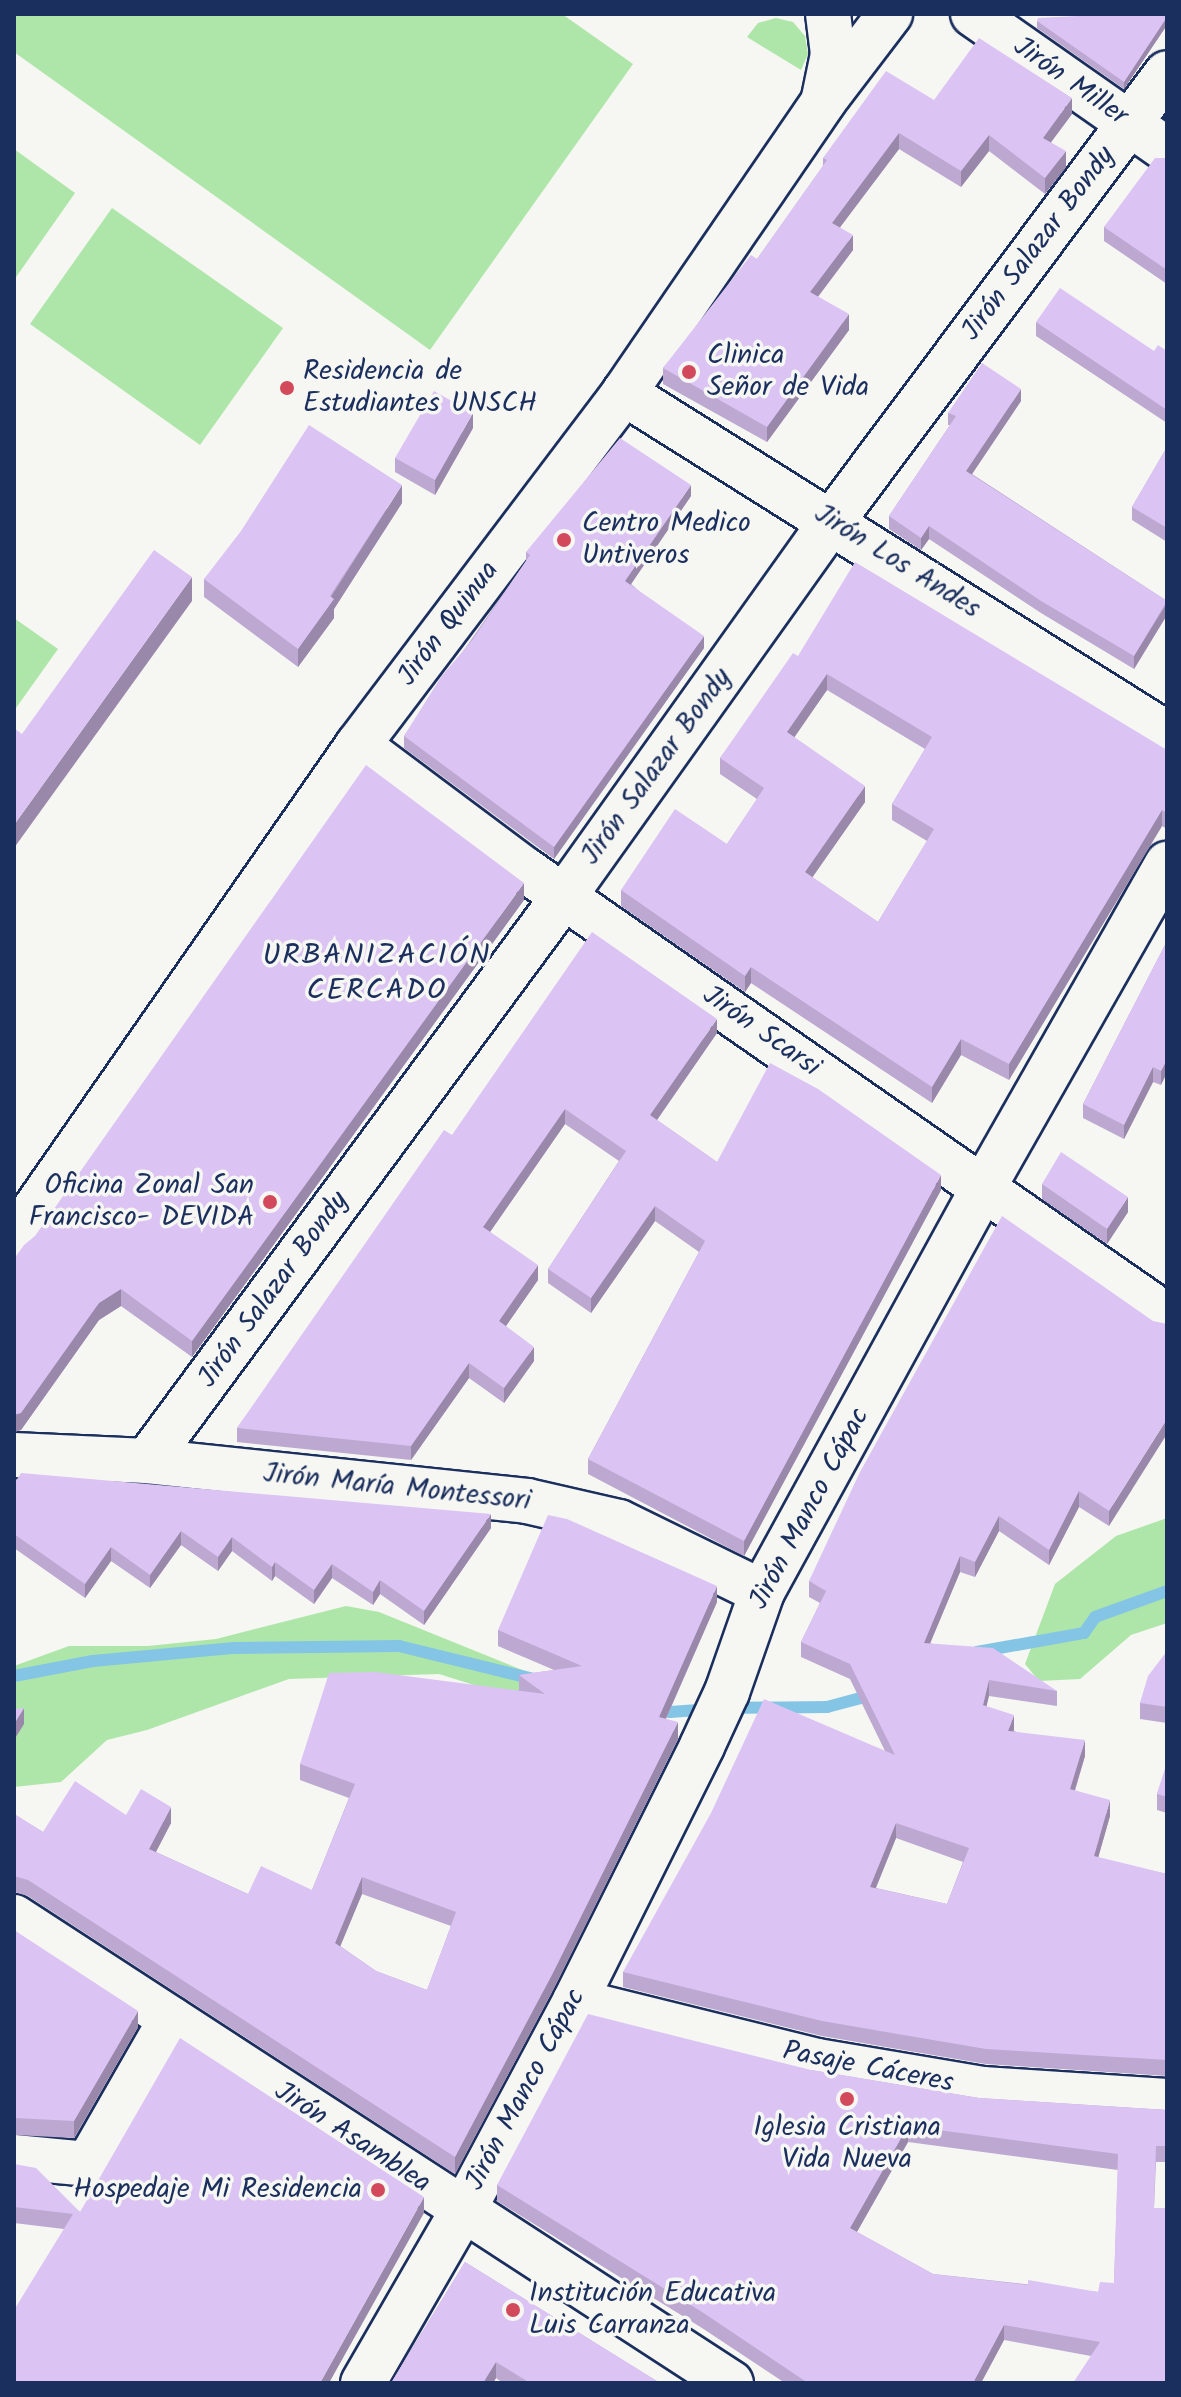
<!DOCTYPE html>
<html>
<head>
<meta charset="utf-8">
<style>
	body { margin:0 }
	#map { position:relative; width:1181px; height:2397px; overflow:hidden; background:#f6f6f2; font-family:Kalam,sans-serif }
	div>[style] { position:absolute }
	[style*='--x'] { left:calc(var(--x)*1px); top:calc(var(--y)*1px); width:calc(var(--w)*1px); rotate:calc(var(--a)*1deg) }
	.green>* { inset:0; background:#aee6aa }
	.stream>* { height:12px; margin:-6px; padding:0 6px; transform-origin:6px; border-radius:6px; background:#84c5e5 }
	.roads { filter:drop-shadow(2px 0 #1b2f5e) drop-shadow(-2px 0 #1b2f5e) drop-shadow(0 2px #1b2f5e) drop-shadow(0 -2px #1b2f5e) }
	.street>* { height:44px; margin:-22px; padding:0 22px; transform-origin:22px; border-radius:22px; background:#f6f6f2 }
	.wall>* { inset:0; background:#bca8d1 }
	.shaded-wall>* { inset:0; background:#98a }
	.building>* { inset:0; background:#dbc3f3 }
	.dots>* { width:22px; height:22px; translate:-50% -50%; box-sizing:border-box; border:4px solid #f6f6f2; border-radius:50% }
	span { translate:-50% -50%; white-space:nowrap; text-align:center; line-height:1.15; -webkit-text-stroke:7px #f6f6f2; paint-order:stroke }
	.street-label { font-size:28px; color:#1b2f5e }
	.poi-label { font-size:28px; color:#1b2f5e }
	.left { translate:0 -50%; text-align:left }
	.right { translate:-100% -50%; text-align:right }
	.neighbourhood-label { font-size:30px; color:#1b2f5e; letter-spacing:2px }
	.frame { position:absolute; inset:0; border:16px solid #1b2f5e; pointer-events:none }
</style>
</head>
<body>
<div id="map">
	<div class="green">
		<i style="clip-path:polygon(14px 14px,562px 14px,633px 64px,430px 350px,14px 52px)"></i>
		<i style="clip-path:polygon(776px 18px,793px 22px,805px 36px,808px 54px,801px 70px,747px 37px,758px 23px)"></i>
		<i style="clip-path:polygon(14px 149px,75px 193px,14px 280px)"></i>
		<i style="clip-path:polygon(112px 208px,283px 328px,200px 445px,30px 324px)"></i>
		<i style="clip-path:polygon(14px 618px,58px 649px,16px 708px,14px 707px)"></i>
		<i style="clip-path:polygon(1167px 1518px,1167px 1623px,1131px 1635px,1080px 1679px,1039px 1681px,1025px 1664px,1055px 1584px,1116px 1536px)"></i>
		<i style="clip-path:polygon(346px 1606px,379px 1612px,557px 1684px,547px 1692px,496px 1692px,439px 1674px,289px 1679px,147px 1730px,107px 1740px,61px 1782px,14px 1787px,14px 1666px,69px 1646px,148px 1646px,216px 1639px)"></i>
	</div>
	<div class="stream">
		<i style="--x:977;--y:1652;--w:109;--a:-10.1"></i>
		<i style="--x:1084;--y:1633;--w:19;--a:-55"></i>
		<i style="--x:1095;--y:1617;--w:77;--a:-19.9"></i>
		<i style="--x:14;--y:1676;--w:80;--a:-10.8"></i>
		<i style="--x:93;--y:1661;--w:142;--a:-5.3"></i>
		<i style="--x:234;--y:1648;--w:165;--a:-0.7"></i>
		<i style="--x:399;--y:1646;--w:138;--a:13.8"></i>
		<i style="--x:728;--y:1708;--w:99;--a:-0.6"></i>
		<i style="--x:827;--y:1707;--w:47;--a:-14.9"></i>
		<i style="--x:656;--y:1709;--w:14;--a:12"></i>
		<i style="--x:670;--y:1712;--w:39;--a:-4"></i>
	</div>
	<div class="roads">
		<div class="street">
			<i style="--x:973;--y:14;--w:237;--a:35"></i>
			<i style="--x:824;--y:98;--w:45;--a:-78.4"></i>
			<i style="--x:833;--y:54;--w:40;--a:-97.1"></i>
			<i style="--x:624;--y:393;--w:641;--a:32.13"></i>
			<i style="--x:358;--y:745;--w:207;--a:36.8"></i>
			<i style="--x:524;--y:869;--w:783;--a:34.81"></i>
			<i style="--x:14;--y:1239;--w:602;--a:-55.15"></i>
			<i style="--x:358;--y:745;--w:441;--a:-52.9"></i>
			<i style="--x:624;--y:393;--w:353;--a:-55.6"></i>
			<i style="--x:823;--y:102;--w:111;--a:-52.7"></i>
			<i style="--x:14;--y:1455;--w:133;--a:2.6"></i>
			<i style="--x:147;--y:1461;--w:382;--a:6"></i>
			<i style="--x:527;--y:1501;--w:94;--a:12.9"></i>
			<i style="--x:619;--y:1522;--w:159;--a:26.1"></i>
			<i style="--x:147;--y:1461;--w:704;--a:-53.55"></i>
			<i style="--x:565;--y:895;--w:460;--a:-54.5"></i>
			<i style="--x:832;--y:521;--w:559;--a:-53.21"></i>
			<i style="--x:14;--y:1917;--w:855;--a:33.02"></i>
			<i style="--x:575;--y:2001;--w:249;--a:13.9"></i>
			<i style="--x:817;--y:2061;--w:168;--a:9.6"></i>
			<i style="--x:983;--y:2089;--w:184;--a:3.7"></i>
			<i style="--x:14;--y:2157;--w:74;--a:5.4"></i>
			<i style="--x:88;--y:2164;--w:167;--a:-60.2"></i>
			<i style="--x:363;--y:2383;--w:216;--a:-60"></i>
			<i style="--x:471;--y:2196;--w:221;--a:-61.9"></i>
			<i style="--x:575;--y:2001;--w:285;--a:-63.5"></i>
			<i style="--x:702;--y:1746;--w:60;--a:-65.2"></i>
			<i style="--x:727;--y:1692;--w:106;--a:-70.7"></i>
			<i style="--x:762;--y:1592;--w:460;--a:-61.3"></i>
			<i style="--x:983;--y:1188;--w:373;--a:-60.4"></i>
		</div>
	</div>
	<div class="wall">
		<i style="clip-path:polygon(1167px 14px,1167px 25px,1124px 89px,1037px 28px,1037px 21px)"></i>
		<i style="clip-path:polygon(934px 100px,1072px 114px,1051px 142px,1066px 167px,1045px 194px,989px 151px,961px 187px,899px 149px,840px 227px,853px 250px,818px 297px,849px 330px,767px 442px,663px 384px,663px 368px,757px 259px,823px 166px,823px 158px)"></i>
		<i style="clip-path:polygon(1167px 158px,1167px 284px,1104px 241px,1104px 227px)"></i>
		<i style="clip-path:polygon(1036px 322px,1154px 351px,1167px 351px,1167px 423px,1036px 336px)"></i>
		<i style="clip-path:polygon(1021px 401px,972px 474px,1167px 601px,1167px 615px,1134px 669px,1041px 613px,929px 539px,921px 550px,889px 529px,889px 516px,950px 425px,948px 425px,948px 413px)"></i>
		<i style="clip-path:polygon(473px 428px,435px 495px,395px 472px,395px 458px)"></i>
		<i style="clip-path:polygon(1167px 447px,1167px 542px,1132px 520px,1132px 507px)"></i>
		<i style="clip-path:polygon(691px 496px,631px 584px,704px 648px,554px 859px,404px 748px,404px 736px,526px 561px,526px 552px)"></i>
		<i style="clip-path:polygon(402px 503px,334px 609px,334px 618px,298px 667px,204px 597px,204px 579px)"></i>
		<i style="clip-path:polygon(evenodd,798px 656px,1167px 750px,1167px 829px,1162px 826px,1009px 1080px,961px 1055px,932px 1103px,751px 983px,745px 992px,621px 906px,621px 890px,727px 844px,757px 799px,720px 774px,720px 758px,798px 656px,827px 690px,925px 749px,892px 804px,892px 820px,927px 841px,878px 922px,812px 877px,865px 802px,794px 737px,827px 690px)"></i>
		<i style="clip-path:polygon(524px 900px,192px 1357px,121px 1306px,99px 1320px,21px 1430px,14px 1432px,14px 1259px)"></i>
		<i style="clip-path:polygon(1167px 941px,1161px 1085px,1153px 1082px,1124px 1139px,1083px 1118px,1083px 1104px)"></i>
		<i style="clip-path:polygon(717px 1033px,657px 1120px,717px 1162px,941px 1190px,744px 1556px,588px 1474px,588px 1459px,699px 1252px,655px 1221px,591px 1313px,548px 1283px,548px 1269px,619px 1161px,565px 1124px,490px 1232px,538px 1280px,506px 1326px,534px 1361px,504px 1403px,469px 1378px,411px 1460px,237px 1442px,237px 1428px,452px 1135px)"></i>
		<i style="clip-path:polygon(1042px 1184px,1128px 1212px,1107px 1244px,1042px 1199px)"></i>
		<i style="clip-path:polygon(evenodd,1153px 1321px,1109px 1526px,1079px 1507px,1049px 1565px,999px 1531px,975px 1577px,960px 1572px,930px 1643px,1057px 1691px,1057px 1706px,989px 1696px,986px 1706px,1014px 1731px,1085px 1756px,1075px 1791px,1110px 1816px,1098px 1858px,1167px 1874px,1167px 2076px,986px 2064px,822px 2036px,623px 1987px,623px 1972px,885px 1751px,850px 1679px,801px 1657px,801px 1642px,820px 1603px,809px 1597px,809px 1581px,1153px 1321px,896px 1838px,963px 1862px,947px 1904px,876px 1888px,896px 1838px)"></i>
		<i style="clip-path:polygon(14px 1484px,491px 1528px,424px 1625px,380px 1594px,373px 1605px,332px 1578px,314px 1604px,275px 1576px,272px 1581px,232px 1551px,218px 1571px,181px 1545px,150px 1588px,111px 1561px,85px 1598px,14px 1548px)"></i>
		<i style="clip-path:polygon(evenodd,717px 1602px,666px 1719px,678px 1739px,553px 1990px,455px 2174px,28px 1896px,14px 1892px,14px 1814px,43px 1832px,126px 1815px,171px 1823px,156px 1852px,248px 1894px,312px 1890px,349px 1798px,300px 1780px,300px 1764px,519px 1690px,519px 1675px,554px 1670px,498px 1646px,498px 1630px,717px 1602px,362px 1894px,451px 1926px,427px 1990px,376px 1971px,340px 1946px,362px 1894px)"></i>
		<i style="clip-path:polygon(1167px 1651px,1167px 1723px,1140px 1719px,1140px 1703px)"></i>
		<i style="clip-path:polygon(1167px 1765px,1167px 1813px,1157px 1810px,1157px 1794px)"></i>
		<i style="clip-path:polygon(14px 1930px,138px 2027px,74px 2138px,14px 2135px)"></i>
		<i style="clip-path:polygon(evenodd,811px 2070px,979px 2098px,1167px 2110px,1167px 2162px,1156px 2162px,1154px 2208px,1167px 2383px,1091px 2356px,1004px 2340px,981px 2383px,785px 2383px,702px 2328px,497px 2201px,497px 2185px,811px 2070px,908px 2142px,1118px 2170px,1114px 2283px,1098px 2292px,933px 2274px,857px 2232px,908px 2142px)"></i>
		<i style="clip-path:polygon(14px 2164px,80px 2212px,424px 2213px,64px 2229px,14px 2223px)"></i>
		<i style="clip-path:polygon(465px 2262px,660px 2383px,503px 2383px,496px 2378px,493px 2383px,391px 2383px)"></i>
	</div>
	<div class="shaded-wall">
		<i style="clip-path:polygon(1167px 17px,1167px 25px,1124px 89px,1124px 82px)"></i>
		<i style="clip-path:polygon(1072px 98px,1072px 114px,1043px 153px,1043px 138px)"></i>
		<i style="clip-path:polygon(899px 133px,899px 149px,832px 238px,832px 223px)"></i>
		<i style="clip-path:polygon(989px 135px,989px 151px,961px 187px,961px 171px)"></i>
		<i style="clip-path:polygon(1066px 151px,1066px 167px,1045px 194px,1045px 178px)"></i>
		<i style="clip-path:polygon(853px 235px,853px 250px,810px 307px,810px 292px)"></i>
		<i style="clip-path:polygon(849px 314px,849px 330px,767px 442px,767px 427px)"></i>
		<i style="clip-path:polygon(1021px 389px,1021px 401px,966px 483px,966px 471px)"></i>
		<i style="clip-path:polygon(473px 413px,473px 428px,435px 495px,435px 480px)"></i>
		<i style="clip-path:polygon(402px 485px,402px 503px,334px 609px,334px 618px,298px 667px,298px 649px)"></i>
		<i style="clip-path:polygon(691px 485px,691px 496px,625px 593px,625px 581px)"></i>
		<i style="clip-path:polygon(929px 526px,929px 539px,921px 550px,921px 538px)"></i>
		<i style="clip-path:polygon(192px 577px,192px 601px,14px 848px,14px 825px)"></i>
		<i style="clip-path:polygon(1167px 603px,1167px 615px,1134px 669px,1134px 656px)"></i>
		<i style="clip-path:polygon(704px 636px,704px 648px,554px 859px,554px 847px)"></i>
		<i style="clip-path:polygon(827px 674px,827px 690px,787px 748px,787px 732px)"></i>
		<i style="clip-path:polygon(865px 786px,865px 802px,805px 888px,805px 872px)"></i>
		<i style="clip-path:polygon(1162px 810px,1162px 826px,1009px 1080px,1009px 1064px)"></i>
		<i style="clip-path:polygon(524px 883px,524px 900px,192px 1357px,192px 1341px)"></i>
		<i style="clip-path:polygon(751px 967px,751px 983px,745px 992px,745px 976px)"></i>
		<i style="clip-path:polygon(717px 1019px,717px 1033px,650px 1130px,650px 1115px)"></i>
		<i style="clip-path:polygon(961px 1039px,961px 1055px,932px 1103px,932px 1087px)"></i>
		<i style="clip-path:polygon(1167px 1059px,1167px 1073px,1161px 1085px,1161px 1071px)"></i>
		<i style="clip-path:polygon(1153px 1067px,1153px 1082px,1124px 1139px,1124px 1125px)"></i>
		<i style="clip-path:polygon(565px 1109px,565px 1124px,483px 1242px,483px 1227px)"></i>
		<i style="clip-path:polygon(941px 1175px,941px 1190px,744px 1556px,744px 1541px)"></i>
		<i style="clip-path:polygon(1128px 1197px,1128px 1212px,1107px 1244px,1107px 1229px)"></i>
		<i style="clip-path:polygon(655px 1206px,655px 1221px,591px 1313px,591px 1298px)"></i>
		<i style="clip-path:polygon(538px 1265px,538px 1280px,499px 1336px,499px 1321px)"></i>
		<i style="clip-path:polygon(121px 1289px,121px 1306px,99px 1320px,21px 1430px,14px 1432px,14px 1415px,99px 1303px)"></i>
		<i style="clip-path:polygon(534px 1347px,534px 1361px,504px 1403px,504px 1388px)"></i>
		<i style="clip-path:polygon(469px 1363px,469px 1378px,411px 1460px,411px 1446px)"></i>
		<i style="clip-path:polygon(1167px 1419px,1167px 1434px,1109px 1526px,1109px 1511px)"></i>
		<i style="clip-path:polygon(1079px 1491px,1079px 1507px,1049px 1565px,1049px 1550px)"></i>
		<i style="clip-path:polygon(491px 1514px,491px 1528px,424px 1625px,424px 1611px)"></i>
		<i style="clip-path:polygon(999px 1516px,999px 1531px,975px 1577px,975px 1562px)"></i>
		<i style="clip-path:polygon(181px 1531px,181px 1545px,150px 1588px,150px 1575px)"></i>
		<i style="clip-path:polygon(232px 1537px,232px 1551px,218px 1571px,218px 1557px)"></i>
		<i style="clip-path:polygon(111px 1547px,111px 1561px,85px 1598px,85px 1584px)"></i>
		<i style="clip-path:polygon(960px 1556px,960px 1572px,924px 1658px,924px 1643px)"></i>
		<i style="clip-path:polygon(275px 1562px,275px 1576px,272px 1581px,272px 1567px)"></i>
		<i style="clip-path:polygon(332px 1564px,332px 1578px,314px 1604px,314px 1590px)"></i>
		<i style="clip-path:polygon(380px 1580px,380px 1594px,373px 1605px,373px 1592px)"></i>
		<i style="clip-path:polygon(717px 1586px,717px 1602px,659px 1734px,659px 1717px)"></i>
		<i style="clip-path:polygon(989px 1680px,989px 1696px,983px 1721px,983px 1705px)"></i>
		<i style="clip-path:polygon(24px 1708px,24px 1724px,14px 1740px,14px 1724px)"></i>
		<i style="clip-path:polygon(1014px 1715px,1014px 1731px,1008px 1731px)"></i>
		<i style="clip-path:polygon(678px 1722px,678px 1739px,553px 1990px,455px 2174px,455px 2157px)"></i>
		<i style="clip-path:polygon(1085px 1740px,1085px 1756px,1070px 1805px,1070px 1789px)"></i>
		<i style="clip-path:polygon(1110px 1800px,1110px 1816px,1094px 1872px,1094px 1856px)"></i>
		<i style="clip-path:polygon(171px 1807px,171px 1823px,149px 1865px,149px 1849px)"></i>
		<i style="clip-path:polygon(896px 1823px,896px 1838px,870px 1902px,870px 1887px)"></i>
		<i style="clip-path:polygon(362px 1877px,362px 1894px,335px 1959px,335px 1943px)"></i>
		<i style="clip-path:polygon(138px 2011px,138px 2027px,74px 2138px,74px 2121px)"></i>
		<i style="clip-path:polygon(908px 2126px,908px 2142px,850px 2244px,850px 2228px)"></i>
		<i style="clip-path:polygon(424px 2197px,424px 2213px,329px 2383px,320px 2383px)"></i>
		<i style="clip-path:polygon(1004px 2325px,1004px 2340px,981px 2383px,973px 2383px)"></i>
		<i style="clip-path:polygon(496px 2362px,496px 2378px,493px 2383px,483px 2383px)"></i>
	</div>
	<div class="building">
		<i style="clip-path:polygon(1116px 14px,1167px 14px,1167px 17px,1124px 82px,1037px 21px,1038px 18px)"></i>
		<i style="clip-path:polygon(979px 38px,1072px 98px,1043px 138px,1066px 151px,1045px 178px,989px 135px,961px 171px,899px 133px,832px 223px,853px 235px,810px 292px,849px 314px,767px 427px,663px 368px,751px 255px,757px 259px,827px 160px,823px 158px,886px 71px,934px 100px)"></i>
		<i style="clip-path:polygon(1155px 158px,1167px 158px,1167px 270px,1104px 227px)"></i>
		<i style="clip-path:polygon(1060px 288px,1154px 351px,1158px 345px,1167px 351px,1167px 410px,1036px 322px)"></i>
		<i style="clip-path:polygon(982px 363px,1021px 389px,966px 471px,1167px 601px,1134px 656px,1041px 601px,929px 526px,921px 538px,889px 516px,956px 416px,948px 413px)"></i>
		<i style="clip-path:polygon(434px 391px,473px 413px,435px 480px,395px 458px)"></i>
		<i style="clip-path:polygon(309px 425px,402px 485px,330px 596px,334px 599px,298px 649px,204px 579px,241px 531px)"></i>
		<i style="clip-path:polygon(620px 438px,691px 485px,625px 581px,704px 636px,554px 847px,404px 736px,441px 677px,473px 639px,530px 555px,526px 552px)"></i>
		<i style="clip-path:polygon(1167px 447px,1167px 528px,1132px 507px)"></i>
		<i style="clip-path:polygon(154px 550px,192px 577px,14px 825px,14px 728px,22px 734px)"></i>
		<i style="clip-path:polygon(evenodd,855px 562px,1167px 750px,1167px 813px,1162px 810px,1009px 1064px,961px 1039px,932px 1087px,751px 967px,745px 976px,621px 890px,675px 809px,727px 844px,764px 788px,720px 758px,793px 653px,798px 656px,855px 562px,827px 674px,932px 737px,892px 804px,934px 829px,878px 922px,805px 872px,865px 786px,787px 732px,827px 674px)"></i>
		<i style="clip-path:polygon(366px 765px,524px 883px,192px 1341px,121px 1289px,99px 1303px,21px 1413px,14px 1415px,14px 1259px,24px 1245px,35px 1236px)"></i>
		<i style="clip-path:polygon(592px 932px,717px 1019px,650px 1115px,717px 1162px,770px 1063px,818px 1089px,941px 1175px,744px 1541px,588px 1459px,705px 1241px,655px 1206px,591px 1298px,548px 1269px,626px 1151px,565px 1109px,483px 1227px,538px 1265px,499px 1321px,534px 1347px,504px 1388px,469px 1363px,411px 1446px,237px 1428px,444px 1130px,452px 1135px)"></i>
		<i style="clip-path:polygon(1167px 941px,1167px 1059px,1161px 1071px,1153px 1067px,1124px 1125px,1083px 1104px)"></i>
		<i style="clip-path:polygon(1061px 1152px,1128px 1197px,1107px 1229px,1042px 1184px)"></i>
		<i style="clip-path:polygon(evenodd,1002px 1216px,1153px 1321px,1167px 1324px,1167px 1419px,1109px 1511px,1079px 1491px,1049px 1550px,999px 1516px,975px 1562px,960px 1556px,924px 1643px,993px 1648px,1057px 1691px,989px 1680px,983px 1705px,1014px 1715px,1008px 1731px,1085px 1740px,1070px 1789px,1110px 1800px,1094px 1856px,1167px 1874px,1167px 2060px,986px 2049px,822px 2021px,623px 1972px,711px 1813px,764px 1699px,895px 1755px,850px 1664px,801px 1642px,826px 1591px,809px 1581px,860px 1472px,1002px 1216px,896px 1823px,969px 1848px,947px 1904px,870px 1887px,896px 1823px)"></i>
		<i style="clip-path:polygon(21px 1473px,491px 1514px,424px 1611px,380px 1580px,373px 1592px,332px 1564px,314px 1590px,275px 1562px,272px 1567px,232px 1537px,218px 1557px,181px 1531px,150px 1575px,111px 1547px,85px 1584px,14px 1534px,14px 1484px)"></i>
		<i style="clip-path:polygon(evenodd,548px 1515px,567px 1519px,717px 1586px,659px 1717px,678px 1722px,553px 1973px,455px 2157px,28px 1880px,14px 1876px,14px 1814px,43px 1832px,75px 1781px,126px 1815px,141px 1789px,171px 1807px,149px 1849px,248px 1894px,261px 1866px,312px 1890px,355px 1784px,300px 1764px,329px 1673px,375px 1672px,545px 1694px,519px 1675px,582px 1666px,498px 1630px,548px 1515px,362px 1877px,456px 1912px,427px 1990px,376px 1971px,335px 1943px,362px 1877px)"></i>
		<i style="clip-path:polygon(1167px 1651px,1167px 1707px,1140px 1703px,1148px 1676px)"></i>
		<i style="clip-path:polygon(24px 1708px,14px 1724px,14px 1709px)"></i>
		<i style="clip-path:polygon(1166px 1765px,1167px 1765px,1167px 1797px,1157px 1794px)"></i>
		<i style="clip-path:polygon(14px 1930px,138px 2011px,74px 2121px,14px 2118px)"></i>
		<i style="clip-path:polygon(evenodd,588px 2014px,811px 2070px,979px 2098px,1167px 2110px,1167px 2146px,1156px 2146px,1154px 2208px,1167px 2208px,1167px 2383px,1073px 2383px,1100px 2342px,1004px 2325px,973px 2383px,808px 2383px,702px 2312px,497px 2185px,588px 2014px,908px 2126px,1118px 2154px,1114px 2283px,1100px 2282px,1098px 2292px,1028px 2280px,1028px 2285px,933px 2274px,850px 2228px,908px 2126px)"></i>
		<i style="clip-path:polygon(180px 2038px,424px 2197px,320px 2383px,14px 2383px,14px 2310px,73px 2214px,14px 2207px,14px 2164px,36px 2168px,80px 2212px)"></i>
		<i style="clip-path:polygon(465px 2262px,660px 2383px,530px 2383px,496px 2362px,483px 2383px,391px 2383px)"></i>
	</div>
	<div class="dots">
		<i style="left:689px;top:372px;background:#d1495b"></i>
		<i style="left:287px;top:388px;background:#d1495b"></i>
		<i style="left:564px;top:540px;background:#d1495b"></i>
		<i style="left:270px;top:1202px;background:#d1495b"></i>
		<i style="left:847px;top:2099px;background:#d1495b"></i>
		<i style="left:378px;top:2190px;background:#d1495b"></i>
		<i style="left:513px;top:2310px;background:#d1495b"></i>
	</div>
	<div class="street-label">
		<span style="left:1070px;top:82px;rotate:35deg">Jirón Miller</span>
		<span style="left:1039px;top:244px;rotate:-53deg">Jirón Salazar Bondy</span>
		<span style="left:897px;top:562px;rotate:32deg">Jirón Los Andes</span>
		<span style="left:449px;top:624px;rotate:-53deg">Jirón Quinua</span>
		<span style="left:657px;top:767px;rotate:-54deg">Jirón Salazar Bondy</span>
		<span style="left:761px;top:1032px;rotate:35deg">Jirón Scarsi</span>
		<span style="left:274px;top:1290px;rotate:-54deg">Jirón Salazar Bondy</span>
		<span style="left:397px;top:1488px;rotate:6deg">Jirón María Montessori</span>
		<span style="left:810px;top:1509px;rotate:-62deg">Jirón Manco Cápac</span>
		<span style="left:868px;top:2068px;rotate:11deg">Pasaje Cáceres</span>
		<span style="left:526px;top:2090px;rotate:-62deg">Jirón Manco Cápac</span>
		<span style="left:352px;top:2138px;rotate:33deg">Jirón Asamblea</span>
	</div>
	<div class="poi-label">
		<span class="left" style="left:707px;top:372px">Clinica<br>Señor de Vida</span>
		<span class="left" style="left:303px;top:388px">Residencia de<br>Estudiantes UNSCH</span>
		<span class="left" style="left:582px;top:540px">Centro Medico<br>Untiveros</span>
		<span class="right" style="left:254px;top:1202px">Oficina Zonal San<br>Francisco- DEVIDA</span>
		<span style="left:847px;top:2144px">Iglesia Cristiana<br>Vida Nueva</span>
		<span class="right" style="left:362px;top:2190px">Hospedaje Mi Residencia</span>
		<span class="left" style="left:529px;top:2310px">Institución Educativa<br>Luis Carranza</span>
	</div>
	<div class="neighbourhood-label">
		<span style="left:377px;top:973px">URBANIZACIÓN<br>CERCADO</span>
	</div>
	<div class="frame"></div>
</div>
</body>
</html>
